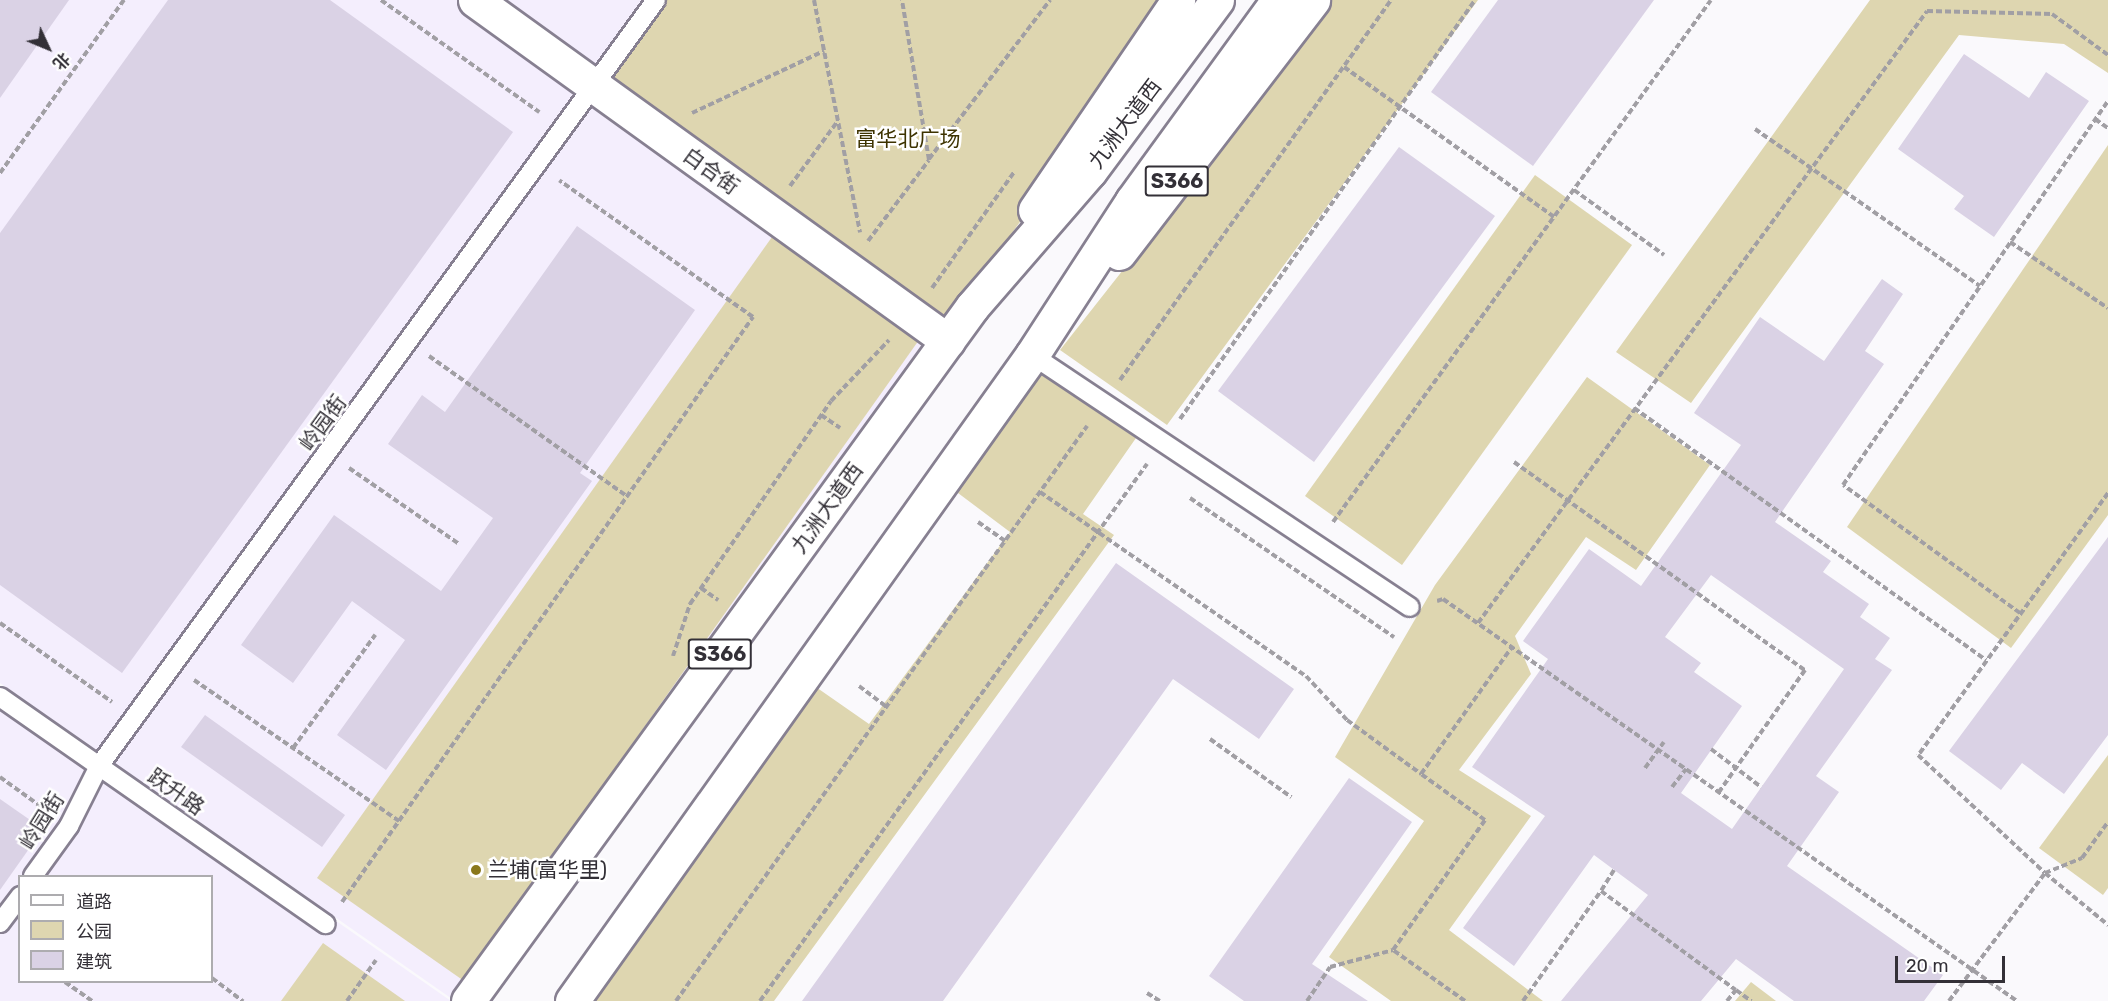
<!DOCTYPE html>
<html>
<head>
<meta charset="utf-8">
<style>
	body { margin:0 }
	#map { position:relative; width:2108px; height:1001px; overflow:hidden; background:#faf9fc; font-family:Rubik,"Noto Sans SC",sans-serif }
	div>[style] { position:absolute }
	[style*='--x'] { left:calc(var(--x)*1px); top:calc(var(--y)*1px); width:calc(var(--w)*1px); rotate:calc(var(--a)*1deg) }
	.built>* { inset:0; background:#f4eefd }
	.green>* { inset:0; background:#ded6b0 }
	.building>* { inset:0; background:#dad2e5 }
	.path>* { height:4px; margin-top:-2px; transform-origin:0; background:repeating-linear-gradient(90deg,#a19fa4 0 6px,transparent 0 9px) }
	.roads { filter:drop-shadow(2px 0 #878091) drop-shadow(-2px 0 #878091) drop-shadow(0 2px #878091) drop-shadow(0 -2px #878091) }
	.lane>* { height:18px; margin:-9px; padding:0 9px; transform-origin:9px; border-radius:9px; background:#fff }
	.street>* { height:33px; margin:-16.5px; padding:0 16.5px; transform-origin:16.5px; border-radius:16.5px; background:#fff }
	.primary>* { height:33px; margin:-16.5px; padding:0 16.5px; transform-origin:16.5px; border-radius:16.5px; background:#fff }
	.path-bridge>* { height:4px; margin-top:-2px; transform-origin:0; background:repeating-linear-gradient(90deg,#a19fa4 0 6px,transparent 0 9px) }
	.dots>* { width:16px; height:16px; translate:-50% -50%; box-sizing:border-box; border:3px solid #fff; border-radius:50% }
	span { translate:-50% -50%; white-space:nowrap; text-align:center; line-height:1.15; -webkit-text-stroke:5px #fff; paint-order:stroke }
	.shield-label span { padding:2px 4px; background:#fff; border:2px solid; border-radius:4px; -webkit-text-stroke-width:0 }
	.shield-label { font-size:20px; color:#333037; font-weight:700 }
	.street-label { font-size:21px; color:#333037 }
	.park-label { font-size:21px; color:#3d3300 }
	.poi-label { font-size:21px; color:#333037 }
	.left { translate:0 -50%; text-align:left }
	.legend { position:absolute; left:18px; top:875px; width:195px; height:108px; box-sizing:border-box; background:#fff; border:2px solid #adacaf; margin:0; padding:8px 10px; list-style:none; font-size:18px; color:#333037 }
	.legend li { display:flex; align-items:center; gap:12px; height:30px }
	.legend b { width:30px; border:2px solid #adacaf }
	.north { position:absolute; left:18px; top:18px; width:60px; height:60px; -webkit-text-stroke:4px #fff; paint-order:stroke; rotate:134deg; font-size:16px; font-weight:700; line-height:24px; text-align:center; color:#333037 }
	.north::after { content:''; display:block; margin:auto; width:21px; height:27px; background:#333037; clip-path:polygon(50% 0,100% 100%,50% 72%,0 100%) }
	.scale { position:absolute; left:1895px; top:956px; width:110px; height:27px; box-sizing:border-box; border:3px solid #333037; border-top:0; padding-left:8px; font-size:18px; line-height:21px; white-space:nowrap; color:#333037; -webkit-text-stroke:4px #fff; paint-order:stroke }
</style>
</head>
<body>
<div id="map">
	<div class="built">
		<i style="clip-path:polygon(0 0,471px 0,937px 336px,455px 1001px,0 683px)"></i>
		<i style="clip-path:polygon(477px 0,655px 0,595px 86px)"></i>
		<i style="clip-path:polygon(evenodd,0 687px,451px 1001px,0 1001px,0 687px,20px 876px,212px 876px,212px 982px,20px 982px,20px 876px)"></i>
	</div>
	<div class="green">
		<i style="clip-path:polygon(657px 0,1176px 0,941px 334px,597px 87px)"></i>
		<i style="clip-path:polygon(1320px 0,1478px 0,1167px 425px,1060px 350px,1156px 228px)"></i>
		<i style="clip-path:polygon(1870px 0,2108px 0,2108px 73px,2064px 44px,1959px 35px,1691px 403px,1616px 352px)"></i>
		<i style="clip-path:polygon(2108px 145px,2108px 515px,2011px 648px,1847px 527px)"></i>
		<i style="clip-path:polygon(1535px 175px,1632px 245px,1402px 565px,1305px 496px)"></i>
		<i style="clip-path:polygon(772px 237px,919px 340px,464px 981px,317px 878px)"></i>
		<i style="clip-path:polygon(1035px 370px,1136px 438px,1083px 514px,1114px 535px,774px 1001px,586px 1001px,813px 685px,869px 724px,1010px 532px,950px 487px)"></i>
		<i style="clip-path:polygon(1587px 377px,1710px 465px,1636px 570px,1586px 537px,1515px 636px,1531px 674px,1459px 770px,1531px 816px,1449px 930px,1543px 1001px,1391px 1001px,1329px 957px,1424px 821px,1335px 757px,1435px 585px)"></i>
		<i style="clip-path:polygon(2108px 755px,2108px 888px,2103px 895px,2039px 848px)"></i>
		<i style="clip-path:polygon(323px 943px,405px 1001px,281px 1001px)"></i>
		<i style="clip-path:polygon(1751px 982px,1776px 1001px,1735px 1001px)"></i>
	</div>
	<div class="building">
		<i style="clip-path:polygon(0 0,69px 0,0 98px)"></i>
		<i style="clip-path:polygon(168px 0,330px 0,513px 132px,122px 673px,0 585px,0 233px)"></i>
		<i style="clip-path:polygon(1498px 0,1654px 0,1533px 166px,1431px 92px)"></i>
		<i style="clip-path:polygon(1964px 54px,2029px 98px,2046px 72px,2089px 101px,1994px 237px,1954px 209px,1964px 196px,1898px 149px)"></i>
		<i style="clip-path:polygon(1399px 147px,1495px 216px,1314px 462px,1218px 391px)"></i>
		<i style="clip-path:polygon(577px 226px,695px 310px,580px 473px,592px 481px,386px 770px,337px 735px,405px 640px,352px 601px,293px 683px,241px 645px,334px 515px,441px 591px,493px 518px,388px 444px,422px 395px,445px 412px)"></i>
		<i style="clip-path:polygon(evenodd,1882px 279px,1903px 294px,1865px 351px,1884px 364px,1775px 522px,1831px 561px,1823px 572px,1869px 604px,1860px 617px,1890px 638px,1875px 659px,1892px 670px,1816px 776px,1839px 792px,1787px 866px,1943px 975px,1924px 1001px,1794px 1001px,1736px 959px,1701px 1001px,1561px 1001px,1648px 895px,1594px 855px,1514px 966px,1463px 928px,1545px 816px,1472px 767px,1548px 659px,1523px 641px,1589px 549px,1641px 586px,1741px 445px,1694px 413px,1760px 317px,1824px 361px,1882px 279px,1711px 575px,1844px 669px,1732px 829px,1681px 793px,1742px 706px,1694px 672px,1701px 663px,1665px 637px,1711px 575px)"></i>
		<i style="clip-path:polygon(2108px 537px,2108px 735px,2064px 794px,2022px 763px,2001px 790px,1949px 751px)"></i>
		<i style="clip-path:polygon(1116px 563px,1294px 689px,1259px 739px,1173px 679px,943px 1001px,802px 1001px)"></i>
		<i style="clip-path:polygon(205px 715px,345px 815px,322px 847px,181px 747px)"></i>
		<i style="clip-path:polygon(1349px 778px,1412px 822px,1312px 964px,1368px 1001px,1244px 1001px,1209px 976px)"></i>
		<i style="clip-path:polygon(0 799px,43px 829px,0 890px)"></i>
	</div>
	<div class="path">
		<i style="--x:381;--y:0;--w:194;--a:35.3"></i>
		<i style="--x:814;--y:0;--w:237;--a:78.8"></i>
		<i style="--x:1344;--y:67;--w:258;--a:35.5"></i>
		<i style="--x:692;--y:113;--w:146;--a:-25.2"></i>
		<i style="--x:2095;--y:119;--w:16;--a:35"></i>
		<i style="--x:1755;--y:129;--w:274;--a:34.9"></i>
		<i style="--x:929;--y:159;--w:200;--a:-52.7"></i>
		<i style="--x:0;--y:173;--w:213;--a:-54.4"></i>
		<i style="--x:790;--y:186;--w:79;--a:-53.7"></i>
		<i style="--x:1574;--y:190;--w:111;--a:35.8"></i>
		<i style="--x:868;--y:241;--w:101;--a:-53"></i>
		<i style="--x:929;--y:160;--w:162;--a:-99.6"></i>
		<i style="--x:2010;--y:242;--w:118;--a:34"></i>
		<i style="--x:932;--y:288;--w:142;--a:-54.7"></i>
		<i style="--x:429;--y:356;--w:242;--a:35.3"></i>
		<i style="--x:1120;--y:380;--w:467;--a:-54.5"></i>
		<i style="--x:1634;--y:408;--w:433;--a:35.6"></i>
		<i style="--x:821;--y:415;--w:23;--a:34"></i>
		<i style="--x:1180;--y:419;--w:512;--a:-54.85"></i>
		<i style="--x:1514;--y:462;--w:358;--a:35.6"></i>
		<i style="--x:1805;--y:670;--w:149;--a:125.2"></i>
		<i style="--x:349;--y:468;--w:134;--a:34.6"></i>
		<i style="--x:1040;--y:492;--w:323;--a:34.7"></i>
		<i style="--x:1306;--y:676;--w:60;--a:47"></i>
		<i style="--x:1347;--y:720;--w:92;--a:36.1"></i>
		<i style="--x:2108;--y:493;--w:324;--a:125.9"></i>
		<i style="--x:1918;--y:755;--w:173;--a:42.9"></i>
		<i style="--x:2045;--y:873;--w:40;--a:-22"></i>
		<i style="--x:2082;--y:858;--w:44;--a:-54.2"></i>
		<i style="--x:1190;--y:498;--w:247;--a:34.3"></i>
		<i style="--x:978;--y:522;--w:33;--a:35"></i>
		<i style="--x:1333;--y:522;--w:644;--a:-54.09"></i>
		<i style="--x:701;--y:588;--w:21;--a:35"></i>
		<i style="--x:1437;--y:601;--w:6;--a:-18"></i>
		<i style="--x:1443;--y:599;--w:701;--a:35.01"></i>
		<i style="--x:2020;--y:613;--w:218;--a:-144.1"></i>
		<i style="--x:1843;--y:485;--w:467;--a:-55.4"></i>
		<i style="--x:0;--y:623;--w:137;--a:35.2"></i>
		<i style="--x:1478;--y:623;--w:759;--a:-53.73"></i>
		<i style="--x:1927;--y:11;--w:125;--a:1.4"></i>
		<i style="--x:2052;--y:14;--w:69;--a:36.2"></i>
		<i style="--x:673;--y:656;--w:55;--a:-71.9"></i>
		<i style="--x:690;--y:604;--w:247;--a:-55.2"></i>
		<i style="--x:831;--y:401;--w:84;--a:-46.4"></i>
		<i style="--x:194;--y:680;--w:249;--a:34.5"></i>
		<i style="--x:859;--y:686;--w:35;--a:37"></i>
		<i style="--x:1210;--y:739;--w:100;--a:35.6"></i>
		<i style="--x:293;--y:748;--w:140;--a:-54"></i>
		<i style="--x:0;--y:777;--w:57;--a:35.7"></i>
		<i style="--x:1672;--y:787;--w:23;--a:-52"></i>
		<i style="--x:1614;--y:870;--w:25;--a:122"></i>
		<i style="--x:1601;--y:891;--w:167;--a:36.3"></i>
		<i style="--x:342;--y:902;--w:715;--a:-54.91"></i>
		<i style="--x:753;--y:317;--w:237;--a:-144.8"></i>
		<i style="--x:212;--y:978;--w:39;--a:37"></i>
		<i style="--x:65;--y:982;--w:33;--a:35"></i>
		<i style="--x:1147;--y:993;--w:15;--a:32"></i>
		<i style="--x:347;--y:1001;--w:50;--a:-54.7"></i>
		<i style="--x:676;--y:1001;--w:707;--a:-54.44"></i>
		<i style="--x:760;--y:1001;--w:662;--a:-54.22"></i>
		<i style="--x:1307;--y:1001;--w:41;--a:-55.9"></i>
		<i style="--x:1330;--y:967;--w:65;--a:-15.1"></i>
		<i style="--x:1465;--y:1001;--w:88;--a:-144.7"></i>
		<i style="--x:1393;--y:950;--w:159;--a:-54.7"></i>
		<i style="--x:1485;--y:820;--w:79;--a:-144.3"></i>
		<i style="--x:1421;--y:774;--w:156;--a:-54.4"></i>
		<i style="--x:1523;--y:1001;--w:135;--a:-54.7"></i>
		<i style="--x:1727;--y:1001;--w:14;--a:-51"></i>
		<i style="--x:1736;--y:990;--w:19;--a:36"></i>
		<i style="--x:1949;--y:1001;--w:160;--a:-53.1"></i>
		<i style="--x:2045;--y:873;--w:82;--a:39.5"></i>
	</div>
	<div class="roads">
		<div class="lane">
			<i style="--x:1032;--y:355;--w:454;--a:33.7"></i>
			<i style="--x:0;--y:697;--w:397;--a:34.9"></i>
			<i style="--x:33;--y:876;--w:62;--a:-54.2"></i>
			<i style="--x:69;--y:826;--w:67;--a:-63.4"></i>
			<i style="--x:99;--y:766;--w:947;--a:-53.98"></i>
			<i style="--x:0;--y:923;--w:34;--a:-53"></i>
		</div>
		<div class="street">
			<i style="--x:475;--y:0;--w:583;--a:35.79"></i>
		</div>
		<div class="primary">
			<i style="--x:1035;--y:210;--w:254;--a:-55.7"></i>
			<i style="--x:1119;--y:253;--w:319;--a:-52.5"></i>
			<i style="--x:468;--y:1001;--w:858;--a:-54.01"></i>
			<i style="--x:972;--y:307;--w:180;--a:-49.1"></i>
			<i style="--x:1090;--y:171;--w:213;--a:-53.4"></i>
			<i style="--x:572;--y:1001;--w:793;--a:-54.55"></i>
			<i style="--x:1032;--y:355;--w:184;--a:-57"></i>
			<i style="--x:1132;--y:201;--w:248;--a:-54"></i>
		</div>
	</div>
	<div class="path-bridge">
		<i style="--x:1711;--y:749;--w:63;--a:37.2"></i>
		<i style="--x:1645;--y:768;--w:32;--a:-54"></i>
	</div>
	<div class="dots">
		<i style="left:476px;top:870px;background:#8a781c"></i>
	</div>
	<div class="shield-label">
		<span style="left:1177px;top:181px">S366</span>
		<span style="left:720px;top:654px">S366</span>
	</div>
	<div class="street-label">
		<span style="left:1125px;top:124px;rotate:-53deg">九洲大道西</span>
		<span style="left:711px;top:171px;rotate:36deg">白合街</span>
		<span style="left:323px;top:423px;rotate:-54deg">岭园街</span>
		<span style="left:827px;top:508px;rotate:-54deg">九洲大道西</span>
		<span style="left:176px;top:792px;rotate:35deg">跃升路</span>
		<span style="left:42px;top:821px;rotate:-58deg">岭园街</span>
	</div>
	<div class="park-label">
		<span style="left:908px;top:139px">富华北广场</span>
	</div>
	<div class="poi-label">
		<span class="left" style="left:488px;top:870px">兰埔(富华里)</span>
	</div>
	<ul class="legend">
	<li><b style="height:8px;background:#fff"></b>道路</li>
	<li><b style="height:16px;background:#ded6b0"></b>公园</li>
	<li><b style="height:16px;background:#dad2e5"></b>建筑</li>
	</ul>
	<div class="north">北</div>
	<div class="scale">20 m</div>
</div>
</body>
</html>
